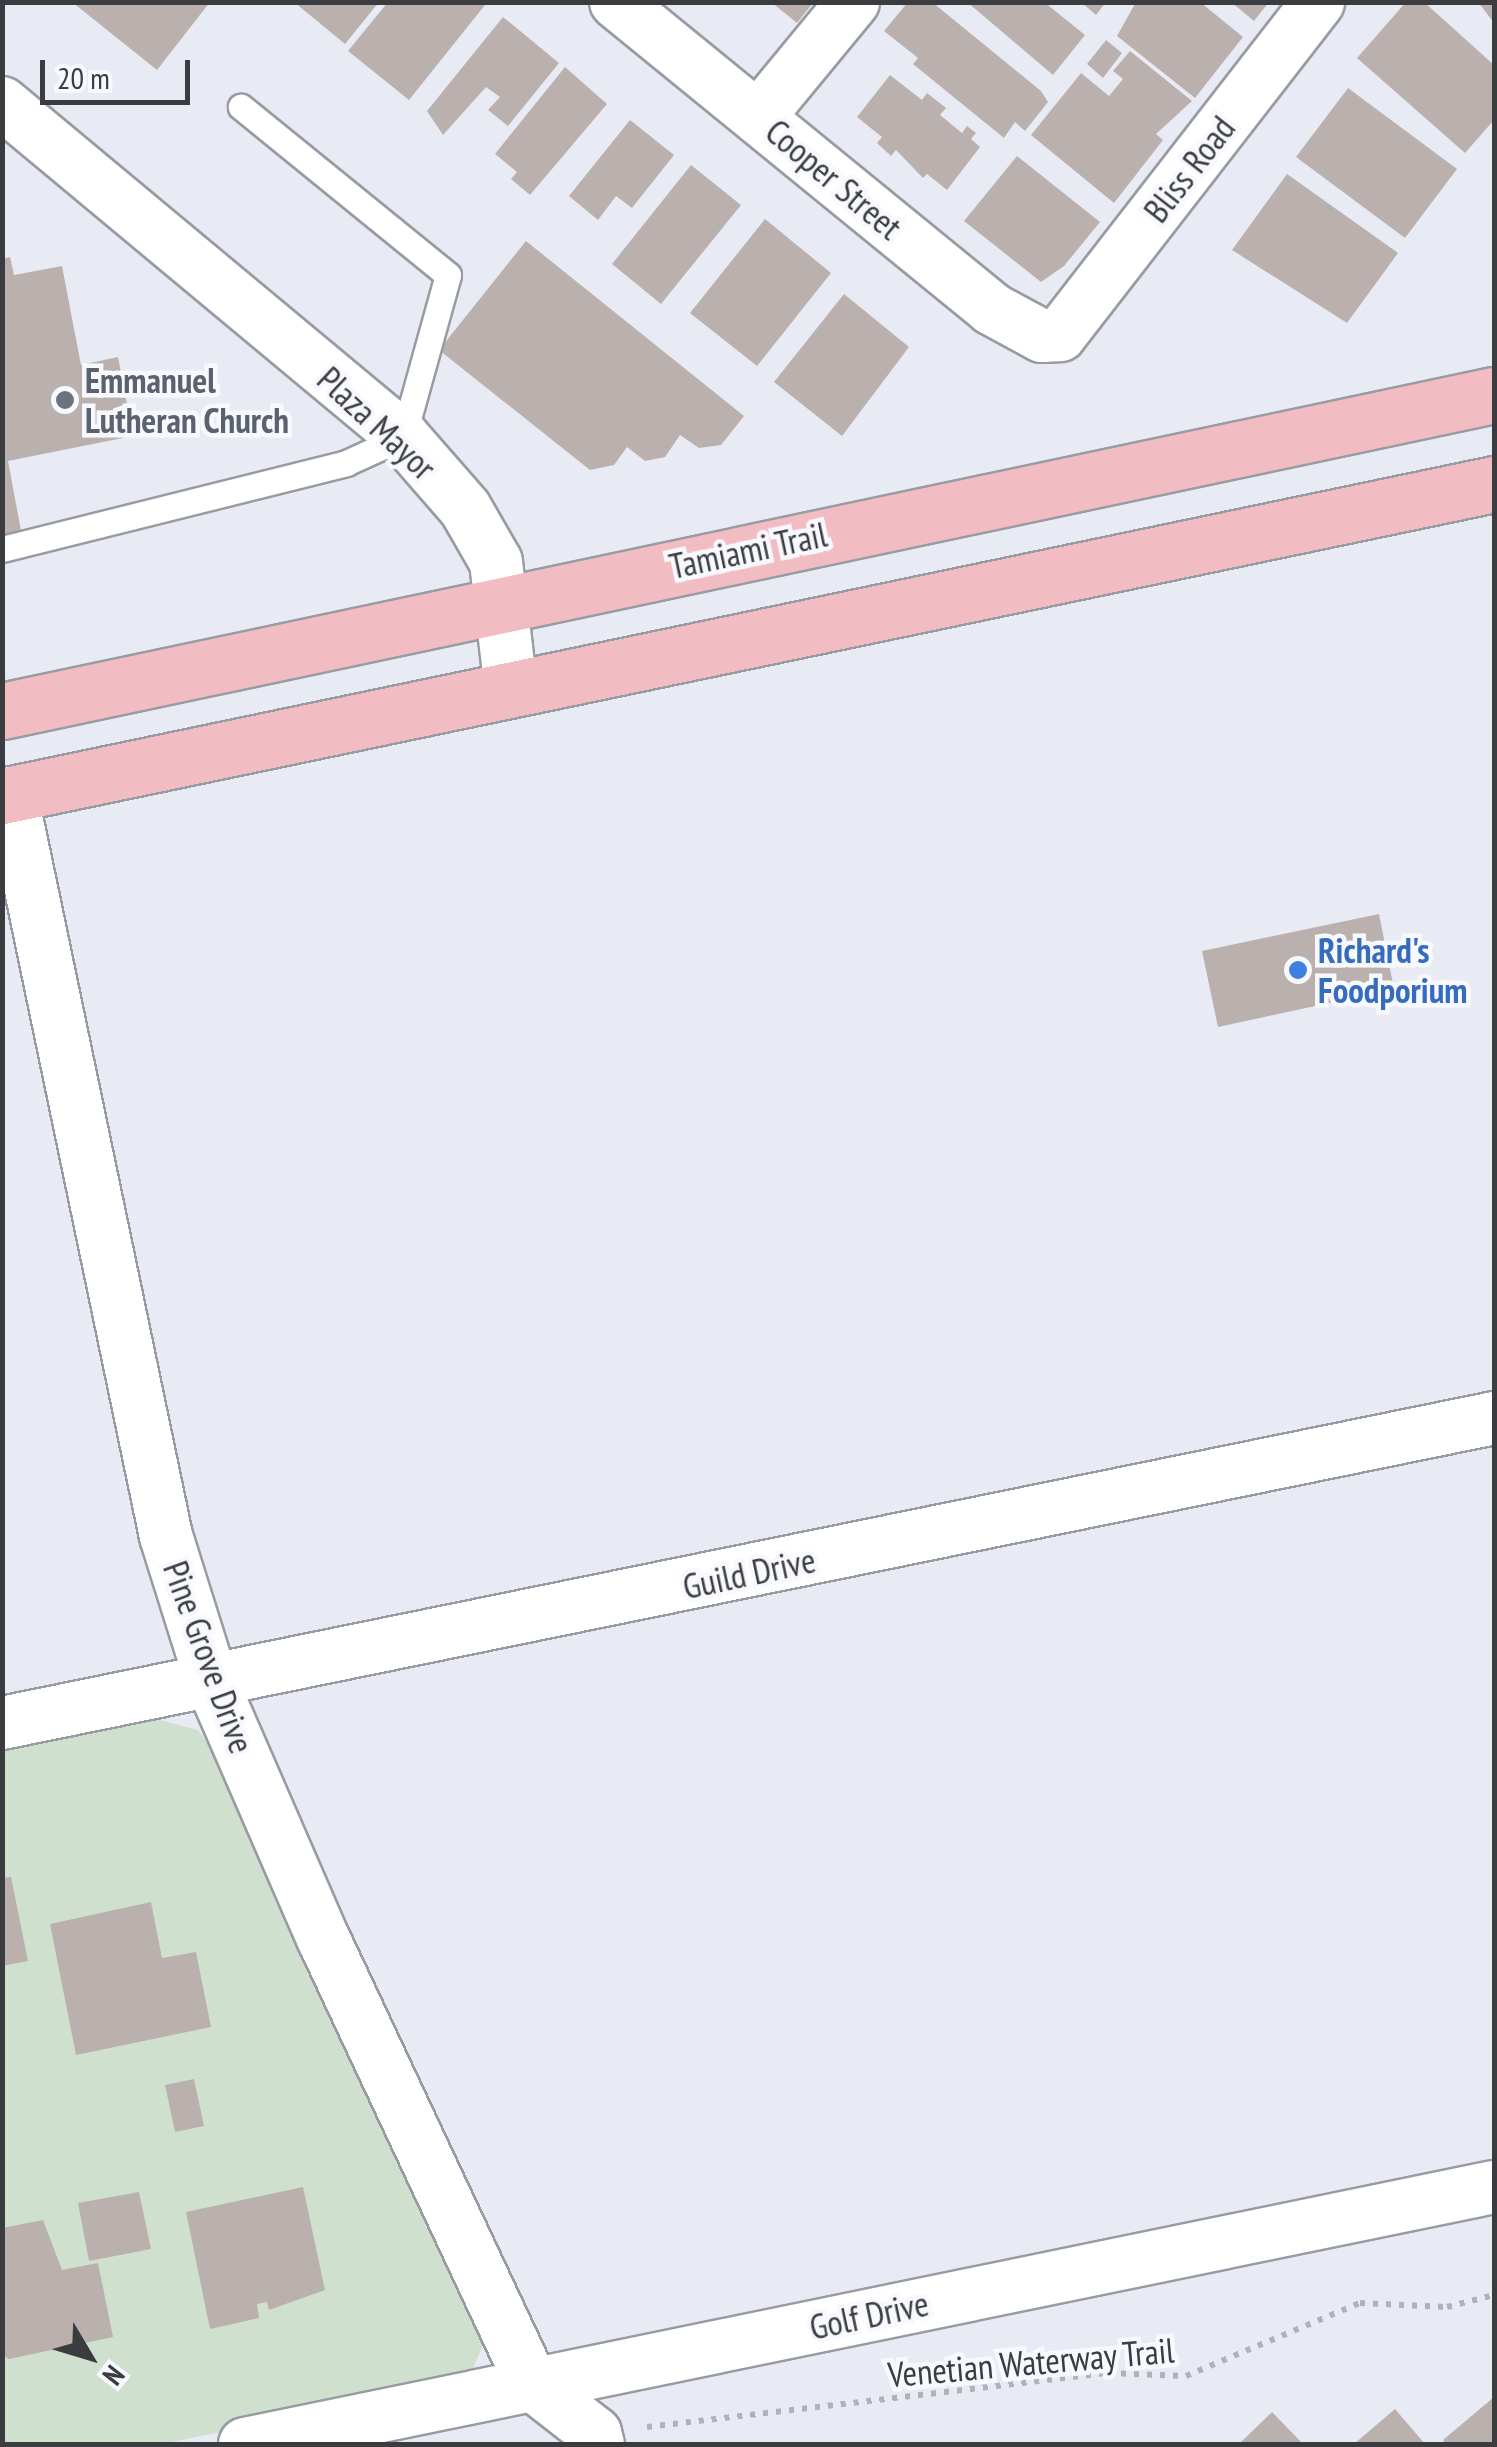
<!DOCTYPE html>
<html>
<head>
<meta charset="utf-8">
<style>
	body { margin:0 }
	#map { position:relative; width:1497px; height:2447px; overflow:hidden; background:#e9ebf4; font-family:"PT Sans Narrow",sans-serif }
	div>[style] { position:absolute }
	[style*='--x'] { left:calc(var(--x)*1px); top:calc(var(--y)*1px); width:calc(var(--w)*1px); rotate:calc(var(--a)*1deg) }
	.green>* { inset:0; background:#d0e0ce }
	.building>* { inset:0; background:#bab1ae }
	.path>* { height:6px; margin-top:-3px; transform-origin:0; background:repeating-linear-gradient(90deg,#b0b1b9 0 5px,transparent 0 13px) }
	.roads { filter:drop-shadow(2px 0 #999ba3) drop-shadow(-2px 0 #999ba3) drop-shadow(0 2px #999ba3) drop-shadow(0 -2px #999ba3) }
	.service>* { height:25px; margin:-12.5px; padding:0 12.5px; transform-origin:12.5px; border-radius:12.5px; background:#fff }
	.minor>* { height:52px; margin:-26px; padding:0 26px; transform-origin:26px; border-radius:26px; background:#fff }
	.primary>* { height:55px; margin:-27.5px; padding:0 27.5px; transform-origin:27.5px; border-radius:27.5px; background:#f1bdc2 }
	.dots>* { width:28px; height:28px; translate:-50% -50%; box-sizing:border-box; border:5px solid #f8f9fe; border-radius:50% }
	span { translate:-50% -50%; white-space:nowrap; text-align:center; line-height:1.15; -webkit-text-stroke:9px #f8f9fe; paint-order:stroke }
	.street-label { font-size:35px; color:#3b3c40 }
	.worship-label { font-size:35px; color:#5b616d; font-weight:700 }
	.left { translate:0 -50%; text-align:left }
	.shop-label { font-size:35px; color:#366cbe; font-weight:700 }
	.frame { position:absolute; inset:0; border:5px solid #3b3c40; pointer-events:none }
	.north { position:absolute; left:40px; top:2307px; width:100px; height:100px; -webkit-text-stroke:8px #f8f9fe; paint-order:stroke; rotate:128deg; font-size:28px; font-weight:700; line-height:40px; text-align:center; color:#3b3c40 }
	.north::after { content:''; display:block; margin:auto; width:35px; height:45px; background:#3b3c40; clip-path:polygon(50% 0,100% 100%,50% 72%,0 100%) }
	.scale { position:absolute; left:40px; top:60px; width:150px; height:45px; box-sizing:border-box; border:5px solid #3b3c40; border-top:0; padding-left:12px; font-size:30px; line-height:35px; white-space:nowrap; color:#3b3c40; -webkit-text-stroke:8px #f8f9fe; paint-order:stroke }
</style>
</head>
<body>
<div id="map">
	<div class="green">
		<i style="clip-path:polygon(145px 1716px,198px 1730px,215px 1753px,486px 2338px,471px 2373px,450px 2385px,162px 2444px,3px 2444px,2px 1743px)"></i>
	</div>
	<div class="building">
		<i style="clip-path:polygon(72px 2px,210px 2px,157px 70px)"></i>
		<i style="clip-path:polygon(294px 2px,379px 2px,345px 44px)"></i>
		<i style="clip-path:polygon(388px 2px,485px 5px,409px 100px,348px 51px)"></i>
		<i style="clip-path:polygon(771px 2px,827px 2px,820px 10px,812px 4px,797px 23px)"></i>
		<i style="clip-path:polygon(908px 2px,932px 2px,1041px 91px,1048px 102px,1025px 131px,1015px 122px,1004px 138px,913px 64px,918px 58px,884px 31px)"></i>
		<i style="clip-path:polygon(967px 2px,1044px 2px,1085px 35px,1053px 75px)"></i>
		<i style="clip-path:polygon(1081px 2px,1106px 2px,1096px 15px)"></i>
		<i style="clip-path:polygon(1136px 2px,1200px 2px,1243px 37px,1195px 98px,1117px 36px)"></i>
		<i style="clip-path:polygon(1231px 2px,1269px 2px,1254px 21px)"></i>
		<i style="clip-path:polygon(1406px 2px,1424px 2px,1494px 65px,1494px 120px,1465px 153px,1357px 58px)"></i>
		<i style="clip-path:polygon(1478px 2px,1494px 2px,1494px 23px)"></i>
		<i style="clip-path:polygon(503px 17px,559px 63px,508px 126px,488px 110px,500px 97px,486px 87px,443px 135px,427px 111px)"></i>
		<i style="clip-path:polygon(1106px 40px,1122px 53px,1103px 78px,1087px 64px)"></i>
		<i style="clip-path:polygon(1130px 51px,1192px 101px,1156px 134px,1163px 140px,1114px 203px,1031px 135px,1081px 73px,1109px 96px,1123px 79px,1113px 71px)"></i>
		<i style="clip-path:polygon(565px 67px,607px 104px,530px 195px,511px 179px,517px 172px,495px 154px)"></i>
		<i style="clip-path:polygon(890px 75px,922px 100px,927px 93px,946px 108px,940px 115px,962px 133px,967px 126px,976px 133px,971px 139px,980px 147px,947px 190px,927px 174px,923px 178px,896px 150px,891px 156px,877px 143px,882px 137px,857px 117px)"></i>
		<i style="clip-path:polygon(1348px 88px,1457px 169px,1405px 238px,1296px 157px)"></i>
		<i style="clip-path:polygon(630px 120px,674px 155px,632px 208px,616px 196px,598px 220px,569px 196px)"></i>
		<i style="clip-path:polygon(1017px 156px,1100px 222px,1064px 266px,1041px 282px,964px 221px)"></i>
		<i style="clip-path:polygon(691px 165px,741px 205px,661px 304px,612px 264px)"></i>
		<i style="clip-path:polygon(1287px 174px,1398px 253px,1347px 323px,1232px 250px)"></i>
		<i style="clip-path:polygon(765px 219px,831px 273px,757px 366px,690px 313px)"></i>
		<i style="clip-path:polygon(526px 241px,744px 416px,721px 445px,699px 448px,680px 435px,665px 457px,645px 461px,627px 447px,614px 465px,590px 470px,439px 350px)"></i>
		<i style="clip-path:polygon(10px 257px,14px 275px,62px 266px,81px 365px,118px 357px,133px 436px,8px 461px,22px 536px,2px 540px,2px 259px)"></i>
		<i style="clip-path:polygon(844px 294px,909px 347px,842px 436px,774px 382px)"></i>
		<i style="clip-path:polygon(1379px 914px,1394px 989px,1218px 1027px,1202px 951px)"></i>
		<i style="clip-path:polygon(11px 1877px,28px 1961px,2px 1966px,2px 1878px)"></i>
		<i style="clip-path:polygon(151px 1902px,162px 1958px,196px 1952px,211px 2027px,76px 2055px,50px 1924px)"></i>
		<i style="clip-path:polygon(194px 2079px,204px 2126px,175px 2132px,165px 2085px)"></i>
		<i style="clip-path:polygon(303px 2187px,325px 2290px,269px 2310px,267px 2302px,257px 2304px,259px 2318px,210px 2329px,186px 2212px)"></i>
		<i style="clip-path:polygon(139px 2192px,151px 2249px,89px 2261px,78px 2203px)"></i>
		<i style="clip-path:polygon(43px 2220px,62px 2270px,98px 2263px,113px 2337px,9px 2359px,2px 2355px,2px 2228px)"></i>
		<i style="clip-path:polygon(1494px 2397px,1494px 2444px,1446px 2444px,1443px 2440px)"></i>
		<i style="clip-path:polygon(1395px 2409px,1425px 2444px,1354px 2444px)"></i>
		<i style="clip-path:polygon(1272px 2412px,1303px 2444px,1239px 2444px)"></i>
	</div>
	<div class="path">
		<i style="--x:647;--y:2427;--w:464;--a:-6.7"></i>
		<i style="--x:1108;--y:2373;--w:78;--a:2.2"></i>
		<i style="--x:1186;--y:2376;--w:189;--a:-22.8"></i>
		<i style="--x:1360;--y:2303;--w:87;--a:2.6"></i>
		<i style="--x:1447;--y:2307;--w:49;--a:-14.3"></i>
	</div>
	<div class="roads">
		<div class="service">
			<i style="--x:2;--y:549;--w:355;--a:-14"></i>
			<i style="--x:346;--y:463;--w:63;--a:-24.5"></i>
			<i style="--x:403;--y:437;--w:168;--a:-74.5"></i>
			<i style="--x:448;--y:275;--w:267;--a:-140.9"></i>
		</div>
		<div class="minor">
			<i style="--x:616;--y:2;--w:485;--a:39.2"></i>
			<i style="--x:992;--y:309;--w:57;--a:28.4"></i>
			<i style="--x:1042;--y:336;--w:18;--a:-3"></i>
			<i style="--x:1060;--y:335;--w:421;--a:-52.2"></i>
			<i style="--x:2;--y:103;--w:522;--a:39.79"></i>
			<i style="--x:403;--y:437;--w:94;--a:48.9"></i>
			<i style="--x:465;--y:508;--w:62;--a:60.1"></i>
			<i style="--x:496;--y:562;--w:128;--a:83.3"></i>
			<i style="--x:759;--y:116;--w:148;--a:-50.5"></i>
			<i style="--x:11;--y:793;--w:759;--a:78.22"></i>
			<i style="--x:166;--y:1536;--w:154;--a:72.6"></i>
			<i style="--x:212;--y:1683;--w:280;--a:66.5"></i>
			<i style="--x:324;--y:1940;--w:490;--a:64.9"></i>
			<i style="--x:532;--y:2384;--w:80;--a:37.9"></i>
			<i style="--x:595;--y:2433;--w:11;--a:75"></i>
			<i style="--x:2;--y:1723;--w:1523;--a:-11.55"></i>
			<i style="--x:245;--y:2444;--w:1275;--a:-11.63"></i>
		</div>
		<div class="primary">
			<i style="--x:2;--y:711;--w:1525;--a:-11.96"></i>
			<i style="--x:2;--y:796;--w:1524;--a:-11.81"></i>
		</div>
	</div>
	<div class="dots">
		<i style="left:65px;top:400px;background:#6b7280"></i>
		<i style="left:1298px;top:970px;background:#3f7fe0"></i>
	</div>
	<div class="street-label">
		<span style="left:1189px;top:169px;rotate:-52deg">Bliss Road</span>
		<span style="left:834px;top:179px;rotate:40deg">Cooper Street</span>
		<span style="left:377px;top:423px;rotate:43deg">Plaza Mayor</span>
		<span style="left:748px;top:550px;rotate:-12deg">Tamiami Trail</span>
		<span style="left:749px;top:1573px;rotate:-12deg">Guild Drive</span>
		<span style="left:209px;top:1657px;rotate:70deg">Pine Grove Drive</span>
		<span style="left:869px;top:2315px;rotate:-12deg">Golf Drive</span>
		<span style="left:1031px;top:2362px;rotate:-5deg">Venetian Waterway Trail</span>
	</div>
	<div class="worship-label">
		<span class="left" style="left:85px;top:400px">Emmanuel<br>Lutheran Church</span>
	</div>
	<div class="shop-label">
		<span class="left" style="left:1318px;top:970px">Richard's<br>Foodporium</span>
	</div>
	<div class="frame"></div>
	<div class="north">N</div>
	<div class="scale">20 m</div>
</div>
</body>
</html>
